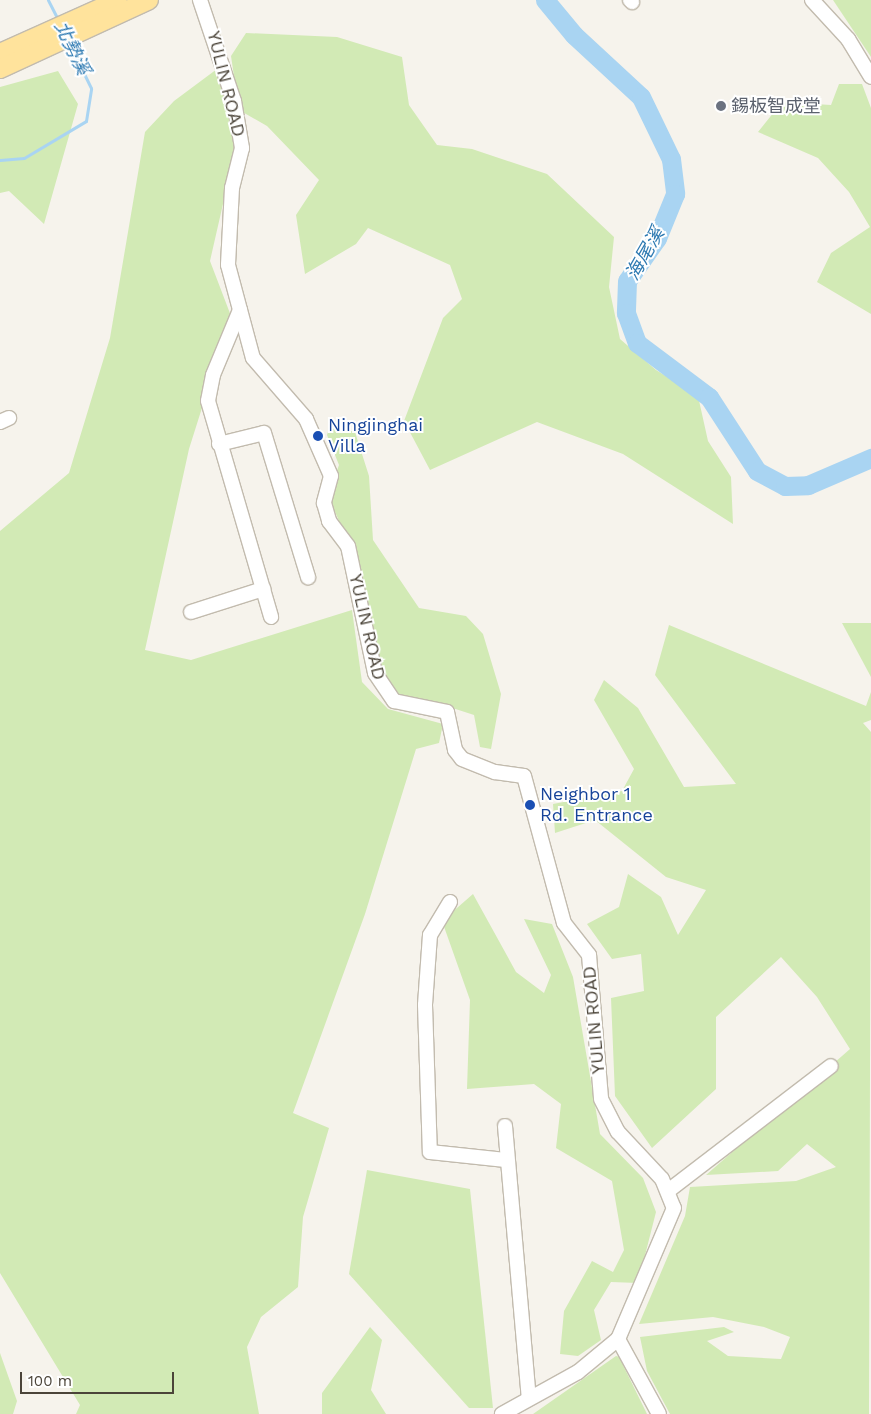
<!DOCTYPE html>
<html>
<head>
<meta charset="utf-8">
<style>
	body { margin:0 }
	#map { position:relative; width:871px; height:1414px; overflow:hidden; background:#f6f3ec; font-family:"Work Sans","Noto Sans TC",sans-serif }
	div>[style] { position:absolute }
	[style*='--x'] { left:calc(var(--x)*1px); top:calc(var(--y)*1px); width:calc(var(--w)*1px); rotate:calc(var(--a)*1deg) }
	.green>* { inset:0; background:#d2eab5 }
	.stream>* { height:3px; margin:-1.5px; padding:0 1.5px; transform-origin:1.5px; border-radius:1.5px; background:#a9d4f2 }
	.river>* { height:19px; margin:-9.5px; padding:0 9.5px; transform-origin:9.5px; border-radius:9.5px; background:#a9d4f2 }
	.roads { filter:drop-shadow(1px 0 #c2bbae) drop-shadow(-1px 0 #c2bbae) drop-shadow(0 1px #c2bbae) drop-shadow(0 -1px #c2bbae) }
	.minor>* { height:14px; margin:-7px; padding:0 7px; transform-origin:7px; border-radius:7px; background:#fff }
	.major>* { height:18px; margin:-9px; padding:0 9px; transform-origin:9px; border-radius:9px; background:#ffe39c }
	.dots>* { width:14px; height:14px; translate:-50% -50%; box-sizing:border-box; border:2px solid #fff; border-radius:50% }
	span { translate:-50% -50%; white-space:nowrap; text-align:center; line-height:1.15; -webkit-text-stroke:4px #fff; paint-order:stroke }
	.street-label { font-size:18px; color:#4b4439 }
	.worship-label { font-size:18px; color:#5b616d }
	.left { translate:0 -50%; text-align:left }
	.transit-label { font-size:18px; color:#164399 }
	.water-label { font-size:19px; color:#2e7ab2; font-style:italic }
	.scale { position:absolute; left:20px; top:1372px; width:154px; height:22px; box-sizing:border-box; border:2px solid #4b4439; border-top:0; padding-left:6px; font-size:15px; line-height:18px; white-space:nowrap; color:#4b4439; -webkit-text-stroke:4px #fff; paint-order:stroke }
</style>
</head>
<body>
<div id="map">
	<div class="green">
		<i style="clip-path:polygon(833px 0,871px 0,871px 57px)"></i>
		<i style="clip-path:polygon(246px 33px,337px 37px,402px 57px,409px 105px,437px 145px,472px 149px,547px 174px,614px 237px,609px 287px,620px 339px,656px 370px,698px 396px,708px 441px,731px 477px,733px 524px,623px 454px,537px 422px,430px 470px,404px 421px,443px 318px,462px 299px,450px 265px,368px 228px,356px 244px,305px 274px,296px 215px,319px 180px,267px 126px,239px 110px,231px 56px)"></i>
		<i style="clip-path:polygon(217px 69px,236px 147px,210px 261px,231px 316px,189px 449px,145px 650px,191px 660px,352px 610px,362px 682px,388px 709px,443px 724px,439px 743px,416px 749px,365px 914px,293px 1113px,329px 1128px,303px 1217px,298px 1287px,261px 1317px,247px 1347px,259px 1414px,76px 1414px,80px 1405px,0 1273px,0 531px,69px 473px,110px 338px,145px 132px,174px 101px)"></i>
		<i style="clip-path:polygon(58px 71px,78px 104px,44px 224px,9px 191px,0 193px,0 87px)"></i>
		<i style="clip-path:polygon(839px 84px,862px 84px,871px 108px,871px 314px,817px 282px,831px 253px,870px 227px,849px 192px,818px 158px,758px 132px,782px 102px,831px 105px)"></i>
		<i style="clip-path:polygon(330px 425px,355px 432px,369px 476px,373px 540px,419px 608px,466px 616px,483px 634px,501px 694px,491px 749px,480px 747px,474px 715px,434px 702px,389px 696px,377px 672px,343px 530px,328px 496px,339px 465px,327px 435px)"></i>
		<i style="clip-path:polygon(842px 623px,871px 623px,871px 677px)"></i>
		<i style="clip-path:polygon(669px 625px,866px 706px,871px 692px,871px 720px,863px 723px,871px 732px,869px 1414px,670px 1414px,647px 1371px,640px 1337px,724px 1327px,734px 1332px,707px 1341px,728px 1356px,781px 1359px,790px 1337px,764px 1327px,713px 1317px,639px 1324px,685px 1216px,690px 1187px,796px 1181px,836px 1167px,807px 1144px,778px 1171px,706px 1175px,850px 1049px,817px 997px,781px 957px,716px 1017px,716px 1089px,652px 1148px,615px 1096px,611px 998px,644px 991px,641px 954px,612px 959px,587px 924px,619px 907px,628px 874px,661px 897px,678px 935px,706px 890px,666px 877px,595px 820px,555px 833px,553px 804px,622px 791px,634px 769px,594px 700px,604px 680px,638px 708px,684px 787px,736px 784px,655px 675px)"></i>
		<i style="clip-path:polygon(473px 894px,516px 972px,544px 993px,551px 975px,524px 919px,552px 924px,573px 977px,600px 1134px,643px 1178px,656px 1212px,638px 1283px,611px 1282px,594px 1310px,601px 1340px,578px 1356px,560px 1354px,564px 1311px,592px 1261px,613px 1272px,624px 1250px,612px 1181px,556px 1148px,561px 1104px,534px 1084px,467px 1089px,470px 1000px,442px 921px)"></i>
		<i style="clip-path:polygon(367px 1170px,470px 1189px,493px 1408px,469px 1408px,349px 1274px)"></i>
		<i style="clip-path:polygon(370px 1327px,382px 1340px,371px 1390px,386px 1414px,322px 1414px,322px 1393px)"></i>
		<i style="clip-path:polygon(0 1353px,17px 1401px,13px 1414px,0 1414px)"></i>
		<i style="clip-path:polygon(616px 1356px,624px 1358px,623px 1365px,647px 1414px,533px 1414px)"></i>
	</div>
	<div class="stream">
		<i style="--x:48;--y:0;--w:25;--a:63"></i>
		<i style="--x:0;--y:160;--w:24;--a:-5"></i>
		<i style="--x:24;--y:158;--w:72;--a:-30.8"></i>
		<i style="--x:86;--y:121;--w:33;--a:-81"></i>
		<i style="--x:91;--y:88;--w:50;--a:-116.1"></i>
	</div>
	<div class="river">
		<i style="--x:545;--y:0;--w:45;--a:50.4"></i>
		<i style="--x:574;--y:35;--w:91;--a:42.8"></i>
		<i style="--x:641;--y:97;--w:69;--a:64.2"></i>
		<i style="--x:671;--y:159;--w:35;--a:83"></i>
		<i style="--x:675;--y:194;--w:48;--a:112.2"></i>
		<i style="--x:657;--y:238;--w:52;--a:124.9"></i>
		<i style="--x:627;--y:281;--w:32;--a:92"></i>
		<i style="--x:626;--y:313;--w:32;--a:70"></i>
		<i style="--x:637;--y:343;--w:90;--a:36.9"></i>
		<i style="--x:709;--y:397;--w:88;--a:57"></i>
		<i style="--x:757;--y:471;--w:32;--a:28"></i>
		<i style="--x:785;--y:486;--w:23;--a:-2"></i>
		<i style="--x:808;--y:485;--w:69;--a:-23.2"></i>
	</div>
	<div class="roads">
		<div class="minor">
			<i style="--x:200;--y:0;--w:107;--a:71.4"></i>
			<i style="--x:234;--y:101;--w:48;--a:80.3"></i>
			<i style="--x:242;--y:148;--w:41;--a:104"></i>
			<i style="--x:232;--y:188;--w:77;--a:93"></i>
			<i style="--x:228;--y:265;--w:96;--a:75"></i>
			<i style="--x:253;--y:358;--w:81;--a:49"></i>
			<i style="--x:306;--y:419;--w:62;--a:66.3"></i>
			<i style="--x:331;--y:476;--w:28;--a:105"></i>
			<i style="--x:324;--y:503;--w:19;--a:74"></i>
			<i style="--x:329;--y:521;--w:31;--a:53"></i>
			<i style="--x:348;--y:546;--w:130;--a:78"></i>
			<i style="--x:375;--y:673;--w:34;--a:56"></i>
			<i style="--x:394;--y:701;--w:54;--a:11.7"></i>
			<i style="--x:447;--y:712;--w:39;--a:78"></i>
			<i style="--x:455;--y:750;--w:11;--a:52"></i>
			<i style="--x:462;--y:759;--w:35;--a:22"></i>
			<i style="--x:495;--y:772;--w:29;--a:8"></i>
			<i style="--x:524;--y:776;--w:152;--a:74.8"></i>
			<i style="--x:564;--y:923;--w:41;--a:52"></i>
			<i style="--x:589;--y:955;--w:144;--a:85.2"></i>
			<i style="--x:601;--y:1099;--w:37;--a:63"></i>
			<i style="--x:618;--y:1132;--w:64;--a:46.9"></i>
			<i style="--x:662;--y:1179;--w:31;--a:68"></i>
			<i style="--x:674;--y:1208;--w:142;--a:113.1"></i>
			<i style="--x:618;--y:1339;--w:52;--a:140.5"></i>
			<i style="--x:578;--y:1372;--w:87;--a:151.1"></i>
			<i style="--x:630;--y:0;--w:3;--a:45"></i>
			<i style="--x:812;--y:0;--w:53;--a:47.3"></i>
			<i style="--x:848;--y:39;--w:44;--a:58.8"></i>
			<i style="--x:240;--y:310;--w:70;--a:112.6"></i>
			<i style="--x:213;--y:375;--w:26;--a:101"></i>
			<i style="--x:208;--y:401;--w:225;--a:73.7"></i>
			<i style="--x:0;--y:422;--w:10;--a:-24"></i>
			<i style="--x:219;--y:444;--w:46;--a:-13.7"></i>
			<i style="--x:264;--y:433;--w:151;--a:73"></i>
			<i style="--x:191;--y:612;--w:76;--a:-17.7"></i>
			<i style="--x:450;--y:902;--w:39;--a:121"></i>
			<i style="--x:430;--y:935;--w:70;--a:94.1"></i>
			<i style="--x:425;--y:1005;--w:147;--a:88.1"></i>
			<i style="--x:430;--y:1152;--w:76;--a:6"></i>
			<i style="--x:505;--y:1126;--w:273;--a:85"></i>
			<i style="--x:668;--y:1191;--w:205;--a:-37.5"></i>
			<i style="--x:618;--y:1339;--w:85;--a:61.3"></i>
		</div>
		<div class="major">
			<i style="--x:0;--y:53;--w:129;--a:-24.2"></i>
			<i style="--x:0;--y:69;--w:164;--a:-24.8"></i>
		</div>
	</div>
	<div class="dots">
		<i style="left:721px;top:106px;background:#6b7280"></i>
		<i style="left:318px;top:436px;background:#1a4fb4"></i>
		<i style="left:530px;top:805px;background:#1a4fb4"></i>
	</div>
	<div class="street-label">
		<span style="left:226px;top:84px;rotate:76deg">YULIN ROAD</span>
		<span style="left:367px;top:627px;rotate:77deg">YULIN ROAD</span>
		<span style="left:594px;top:1020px;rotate:-95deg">YULIN ROAD</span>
	</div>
	<div class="worship-label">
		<span class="left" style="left:731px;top:106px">錫板智成堂</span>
	</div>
	<div class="transit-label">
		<span class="left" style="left:328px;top:436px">Ningjinghai<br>Villa</span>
		<span class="left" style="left:540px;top:805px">Neighbor 1<br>Rd. Entrance</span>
	</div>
	<div class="water-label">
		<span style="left:72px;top:48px;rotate:64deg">北勢溪</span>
		<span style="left:645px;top:254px;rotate:-60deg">海尾溪</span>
	</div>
	<div class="scale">100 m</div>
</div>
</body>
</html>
